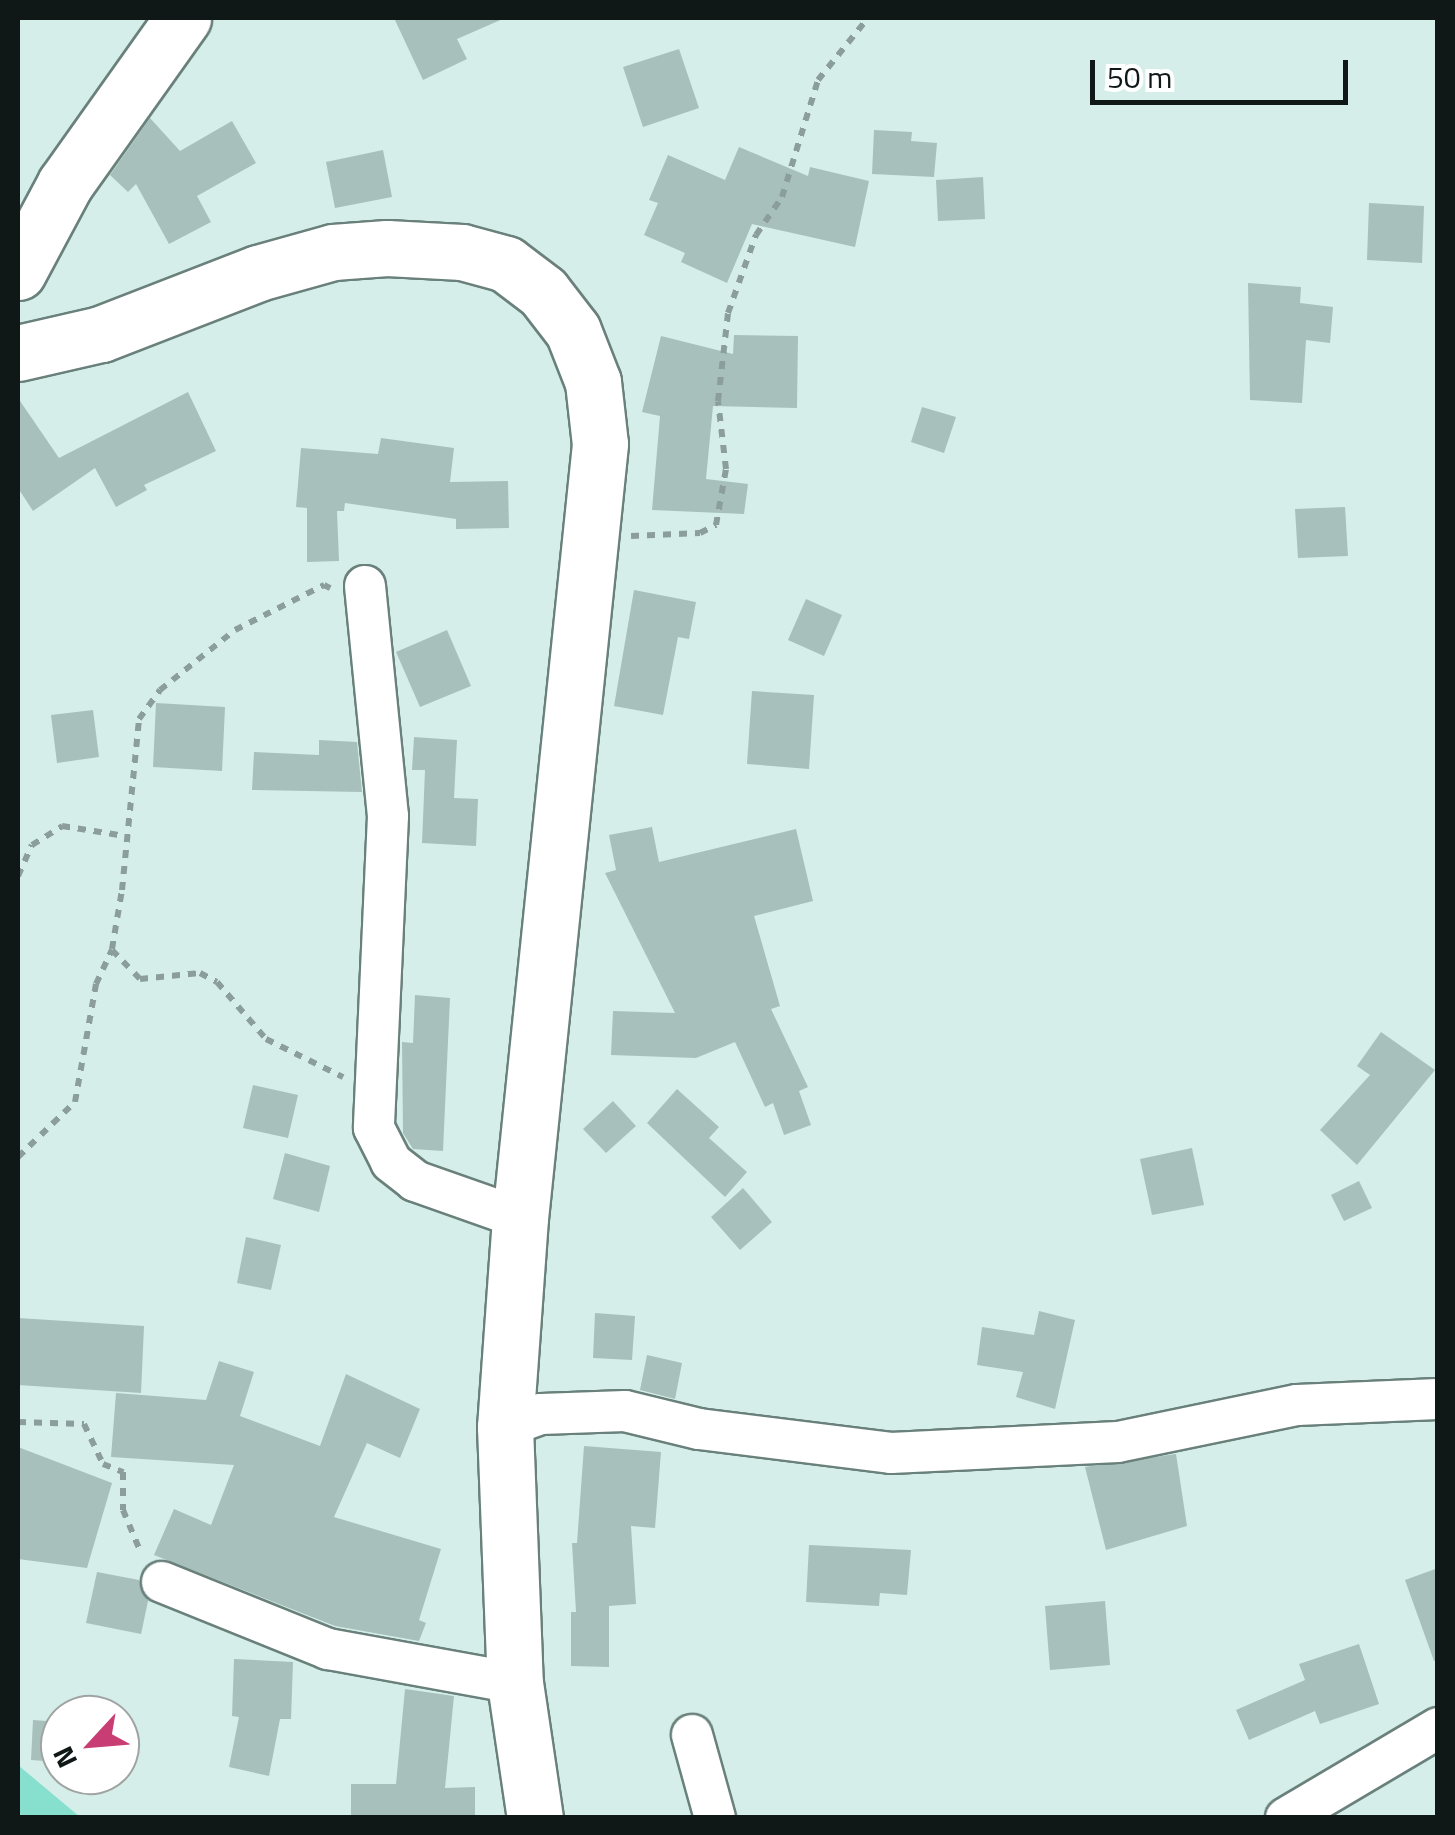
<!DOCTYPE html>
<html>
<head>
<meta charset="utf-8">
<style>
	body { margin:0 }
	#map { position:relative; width:1455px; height:1835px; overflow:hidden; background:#d5eee9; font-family:"Titillium Web",sans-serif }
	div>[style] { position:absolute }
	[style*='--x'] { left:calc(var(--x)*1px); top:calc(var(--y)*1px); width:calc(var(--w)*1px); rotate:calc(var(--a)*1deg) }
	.green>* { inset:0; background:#87dfce }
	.building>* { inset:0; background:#a8c0bb }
	.path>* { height:6px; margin-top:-3px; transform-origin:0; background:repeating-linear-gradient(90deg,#8c9e9b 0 8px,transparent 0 16px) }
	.roads { filter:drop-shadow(2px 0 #6a807b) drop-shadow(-2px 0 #6a807b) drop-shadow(0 2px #6a807b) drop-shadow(0 -2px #6a807b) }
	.street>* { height:40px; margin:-20px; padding:0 20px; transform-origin:20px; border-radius:20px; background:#fff }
	.secondary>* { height:55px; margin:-27.5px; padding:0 27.5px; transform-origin:27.5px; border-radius:27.5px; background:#fff }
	span { translate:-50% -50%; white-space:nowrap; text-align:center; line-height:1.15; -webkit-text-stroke:10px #fff; paint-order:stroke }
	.frame { position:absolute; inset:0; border:20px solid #101817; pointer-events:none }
	.north { position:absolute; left:40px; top:1695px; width:100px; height:100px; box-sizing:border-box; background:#fff; border:2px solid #9fa3a2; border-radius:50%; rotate:244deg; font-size:28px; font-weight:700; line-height:40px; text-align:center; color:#101817 }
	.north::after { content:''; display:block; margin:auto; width:35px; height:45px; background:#c83d74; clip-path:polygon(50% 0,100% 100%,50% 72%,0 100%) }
	.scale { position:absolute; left:1090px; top:60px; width:258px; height:45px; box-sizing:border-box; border:5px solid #101817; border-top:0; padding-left:12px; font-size:30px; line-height:35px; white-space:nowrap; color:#101817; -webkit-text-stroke:8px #fff; paint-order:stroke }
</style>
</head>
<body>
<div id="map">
	<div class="green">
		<i style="clip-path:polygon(18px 1765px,80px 1817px,18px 1817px)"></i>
	</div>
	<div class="building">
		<i style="clip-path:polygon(394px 18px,505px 18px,457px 39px,467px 59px,423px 80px)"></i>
		<i style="clip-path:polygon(679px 49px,699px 108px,643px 127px,623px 67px)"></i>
		<i style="clip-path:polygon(150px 118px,180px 151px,232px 121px,256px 163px,197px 196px,211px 222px,169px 244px,136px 184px,128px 192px,110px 175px)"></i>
		<i style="clip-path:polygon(874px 130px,912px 132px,911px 141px,937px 143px,934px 177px,872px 174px)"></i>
		<i style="clip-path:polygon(739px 147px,808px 176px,810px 167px,869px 181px,855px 247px,752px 224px,727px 283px,681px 262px,685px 253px,644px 235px,658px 203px,649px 200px,668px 155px,725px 180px)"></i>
		<i style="clip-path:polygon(383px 150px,392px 197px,335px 208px,326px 162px)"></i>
		<i style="clip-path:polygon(983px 177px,985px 219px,938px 221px,936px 180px)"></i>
		<i style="clip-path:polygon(1369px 203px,1424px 206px,1422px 263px,1367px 260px)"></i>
		<i style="clip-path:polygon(1248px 283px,1301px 287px,1300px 303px,1333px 307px,1330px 343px,1306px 340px,1302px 403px,1250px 400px)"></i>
		<i style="clip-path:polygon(734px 335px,798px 336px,797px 408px,713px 406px,706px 479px,748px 484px,744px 514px,652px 510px,660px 416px,642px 412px,661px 336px,733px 354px)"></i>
		<i style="clip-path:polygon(188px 392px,216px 451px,144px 485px,147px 490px,116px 507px,95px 468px,33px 511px,18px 488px,18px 398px,59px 458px)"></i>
		<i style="clip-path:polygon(922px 407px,956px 417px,944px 453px,911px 442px)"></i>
		<i style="clip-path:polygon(381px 438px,454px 448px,450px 482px,508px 481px,509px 528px,456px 529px,456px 519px,345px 503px,344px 511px,337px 511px,339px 561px,307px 562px,307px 508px,296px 507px,301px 448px,378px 454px)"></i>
		<i style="clip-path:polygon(1345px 507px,1348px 556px,1298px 558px,1295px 509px)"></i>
		<i style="clip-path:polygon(634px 590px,696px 602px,689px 639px,678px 637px,663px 715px,614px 706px)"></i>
		<i style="clip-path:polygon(806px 599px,842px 615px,824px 656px,788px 640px)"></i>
		<i style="clip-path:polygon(447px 630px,471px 686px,420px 707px,396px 652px)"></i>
		<i style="clip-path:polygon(752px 691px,814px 695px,809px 769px,747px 764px)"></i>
		<i style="clip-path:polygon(156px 703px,225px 707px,222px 771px,153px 767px)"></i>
		<i style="clip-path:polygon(93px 710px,99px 757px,57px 763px,51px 715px)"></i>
		<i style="clip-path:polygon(414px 737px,457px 740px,454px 798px,478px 799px,476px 846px,422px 843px,425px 770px,412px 770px)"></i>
		<i style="clip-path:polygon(319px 740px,357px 742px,362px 792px,252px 790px,254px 752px,319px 755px)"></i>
		<i style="clip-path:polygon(652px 827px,659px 862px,796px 829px,813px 901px,754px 916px,780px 1006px,771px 1009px,808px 1087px,799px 1091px,811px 1125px,784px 1135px,773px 1103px,765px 1107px,735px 1042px,696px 1058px,611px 1055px,613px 1011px,675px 1013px,605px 873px,616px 870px,609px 835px)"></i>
		<i style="clip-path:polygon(415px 995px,450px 998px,443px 1151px,413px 1149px,403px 1133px,402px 1042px,413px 1043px)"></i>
		<i style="clip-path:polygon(1381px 1032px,1435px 1070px,1357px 1165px,1320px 1130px,1370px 1075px,1357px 1066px)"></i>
		<i style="clip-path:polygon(253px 1085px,298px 1095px,288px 1138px,243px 1128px)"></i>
		<i style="clip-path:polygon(677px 1089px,719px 1127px,709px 1138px,747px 1172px,725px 1197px,647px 1123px)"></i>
		<i style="clip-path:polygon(613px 1101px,636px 1126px,606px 1153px,583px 1129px)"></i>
		<i style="clip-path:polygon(1192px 1148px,1204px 1205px,1152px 1215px,1140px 1159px)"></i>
		<i style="clip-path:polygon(285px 1153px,330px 1166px,319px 1212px,273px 1199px)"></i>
		<i style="clip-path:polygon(1359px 1181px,1372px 1208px,1344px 1221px,1331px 1195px)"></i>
		<i style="clip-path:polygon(743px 1188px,772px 1222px,740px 1250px,711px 1217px)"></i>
		<i style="clip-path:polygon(246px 1237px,281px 1245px,271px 1290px,237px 1283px)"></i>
		<i style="clip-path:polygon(1039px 1311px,1075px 1320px,1055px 1409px,1016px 1397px,1023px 1372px,977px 1365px,982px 1327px,1034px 1335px)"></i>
		<i style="clip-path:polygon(595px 1313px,635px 1316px,632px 1360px,593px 1358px)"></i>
		<i style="clip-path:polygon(18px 1318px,144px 1326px,141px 1393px,18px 1385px)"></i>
		<i style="clip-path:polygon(647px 1355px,682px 1363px,675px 1399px,640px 1390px)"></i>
		<i style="clip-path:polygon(219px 1361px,254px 1372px,240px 1416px,320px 1446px,346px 1374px,420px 1409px,400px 1458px,367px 1443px,334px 1517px,441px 1549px,419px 1620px,426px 1623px,419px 1641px,335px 1626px,154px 1555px,174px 1509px,211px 1525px,234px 1465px,111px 1457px,116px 1393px,206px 1400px)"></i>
		<i style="clip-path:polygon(584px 1446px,661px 1452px,655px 1528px,631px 1526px,636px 1604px,609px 1606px,609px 1667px,571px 1666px,571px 1612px,576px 1612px,572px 1543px,577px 1543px)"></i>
		<i style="clip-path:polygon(18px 1447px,112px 1483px,87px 1568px,18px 1559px)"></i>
		<i style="clip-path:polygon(1176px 1454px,1187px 1526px,1106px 1550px,1085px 1467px)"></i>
		<i style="clip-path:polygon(809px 1545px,911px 1550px,907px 1595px,880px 1593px,879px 1606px,806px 1602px)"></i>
		<i style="clip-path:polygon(1438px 1568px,1438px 1660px,1434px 1661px,1405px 1580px)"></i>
		<i style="clip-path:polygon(97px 1572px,139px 1580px,148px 1601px,141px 1634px,86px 1623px)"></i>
		<i style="clip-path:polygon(1105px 1601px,1110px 1665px,1050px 1670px,1045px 1606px)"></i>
		<i style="clip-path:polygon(1359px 1644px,1379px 1704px,1320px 1724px,1315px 1711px,1249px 1740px,1236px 1710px,1305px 1680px,1299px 1664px)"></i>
		<i style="clip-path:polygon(234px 1659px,293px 1662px,291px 1719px,280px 1719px,269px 1776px,229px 1767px,239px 1717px,232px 1716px)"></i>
		<i style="clip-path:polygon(405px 1689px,454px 1696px,445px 1788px,475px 1787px,475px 1818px,351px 1818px,351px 1784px,396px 1784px)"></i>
		<i style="clip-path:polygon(33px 1720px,60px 1722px,60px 1762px,31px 1760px)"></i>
	</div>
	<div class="path">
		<i style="--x:631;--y:536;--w:69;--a:-2.5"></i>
		<i style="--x:700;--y:533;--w:18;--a:-27"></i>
		<i style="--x:716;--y:525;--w:57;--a:-79.9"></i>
		<i style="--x:726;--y:469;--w:68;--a:-96.7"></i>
		<i style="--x:718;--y:401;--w:89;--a:-83.5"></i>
		<i style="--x:728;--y:313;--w:83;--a:-70.3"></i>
		<i style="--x:756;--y:235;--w:46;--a:-55.6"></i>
		<i style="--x:782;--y:197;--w:122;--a:-72.9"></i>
		<i style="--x:818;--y:80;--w:80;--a:-51.1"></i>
		<i style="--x:18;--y:876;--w:34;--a:-66"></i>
		<i style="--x:32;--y:845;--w:36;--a:-32"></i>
		<i style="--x:62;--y:826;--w:64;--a:9"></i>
		<i style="--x:112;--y:950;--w:40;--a:46"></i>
		<i style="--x:140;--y:979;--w:60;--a:-5.7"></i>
		<i style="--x:200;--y:973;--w:19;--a:28"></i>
		<i style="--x:217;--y:982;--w:75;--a:49.3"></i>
		<i style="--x:266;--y:1039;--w:86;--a:26.3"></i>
		<i style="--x:18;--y:1157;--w:79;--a:-44"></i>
		<i style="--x:75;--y:1102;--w:120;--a:-79.9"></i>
		<i style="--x:96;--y:984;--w:38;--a:-65"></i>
		<i style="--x:112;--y:949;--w:60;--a:-80.4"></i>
		<i style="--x:122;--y:890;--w:172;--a:-84.3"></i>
		<i style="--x:139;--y:719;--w:36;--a:-54"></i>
		<i style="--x:160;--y:690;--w:96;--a:-38.7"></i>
		<i style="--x:235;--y:630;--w:100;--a:-26.8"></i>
		<i style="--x:324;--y:585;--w:7;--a:27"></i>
		<i style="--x:18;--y:1422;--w:66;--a:1.7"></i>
		<i style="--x:84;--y:1424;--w:44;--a:64.6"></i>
		<i style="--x:103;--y:1464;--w:22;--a:22"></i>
		<i style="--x:123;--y:1472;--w:38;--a:90"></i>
		<i style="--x:123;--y:1510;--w:47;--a:67.3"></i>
	</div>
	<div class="roads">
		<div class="street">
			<i style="--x:365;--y:586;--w:231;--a:84.3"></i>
			<i style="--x:388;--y:816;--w:312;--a:92.6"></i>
			<i style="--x:374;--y:1128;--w:38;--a:63"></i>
			<i style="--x:391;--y:1162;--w:31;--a:38"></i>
			<i style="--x:415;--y:1181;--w:111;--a:19.4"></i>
			<i style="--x:505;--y:1427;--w:38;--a:-20"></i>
			<i style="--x:541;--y:1414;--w:84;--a:-2"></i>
			<i style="--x:625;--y:1411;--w:76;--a:13.7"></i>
			<i style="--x:699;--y:1429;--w:193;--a:7.1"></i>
			<i style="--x:891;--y:1453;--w:227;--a:-2.8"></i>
			<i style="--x:1118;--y:1442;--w:183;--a:-11.7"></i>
			<i style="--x:1297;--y:1405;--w:141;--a:-2.4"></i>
			<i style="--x:162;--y:1582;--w:179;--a:22"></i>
			<i style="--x:328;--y:1649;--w:190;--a:10.3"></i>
			<i style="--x:692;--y:1735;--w:86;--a:74.5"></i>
			<i style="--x:1286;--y:1818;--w:177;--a:-30.6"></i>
		</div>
		<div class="secondary">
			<i style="--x:18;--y:272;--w:100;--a:-61.9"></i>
			<i style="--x:65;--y:184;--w:204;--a:-54.6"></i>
			<i style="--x:18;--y:353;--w:85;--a:-12.9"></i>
			<i style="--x:101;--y:334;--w:168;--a:-21.2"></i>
			<i style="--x:258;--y:273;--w:78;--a:-15.6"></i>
			<i style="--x:333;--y:252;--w:54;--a:-4.2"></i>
			<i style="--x:387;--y:248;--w:75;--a:3.1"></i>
			<i style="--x:462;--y:252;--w:46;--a:15.3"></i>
			<i style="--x:506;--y:264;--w:46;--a:37.1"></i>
			<i style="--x:543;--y:292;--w:49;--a:52.4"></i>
			<i style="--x:573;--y:331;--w:55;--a:68.6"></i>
			<i style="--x:593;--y:382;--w:62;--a:83.6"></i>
			<i style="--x:600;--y:444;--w:778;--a:95.9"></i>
			<i style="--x:520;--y:1218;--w:210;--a:94.1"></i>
			<i style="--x:505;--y:1427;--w:256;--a:87.8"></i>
			<i style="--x:515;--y:1683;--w:136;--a:81.6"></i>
		</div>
	</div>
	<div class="frame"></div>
	<div class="north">N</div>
	<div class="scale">50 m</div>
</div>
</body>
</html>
